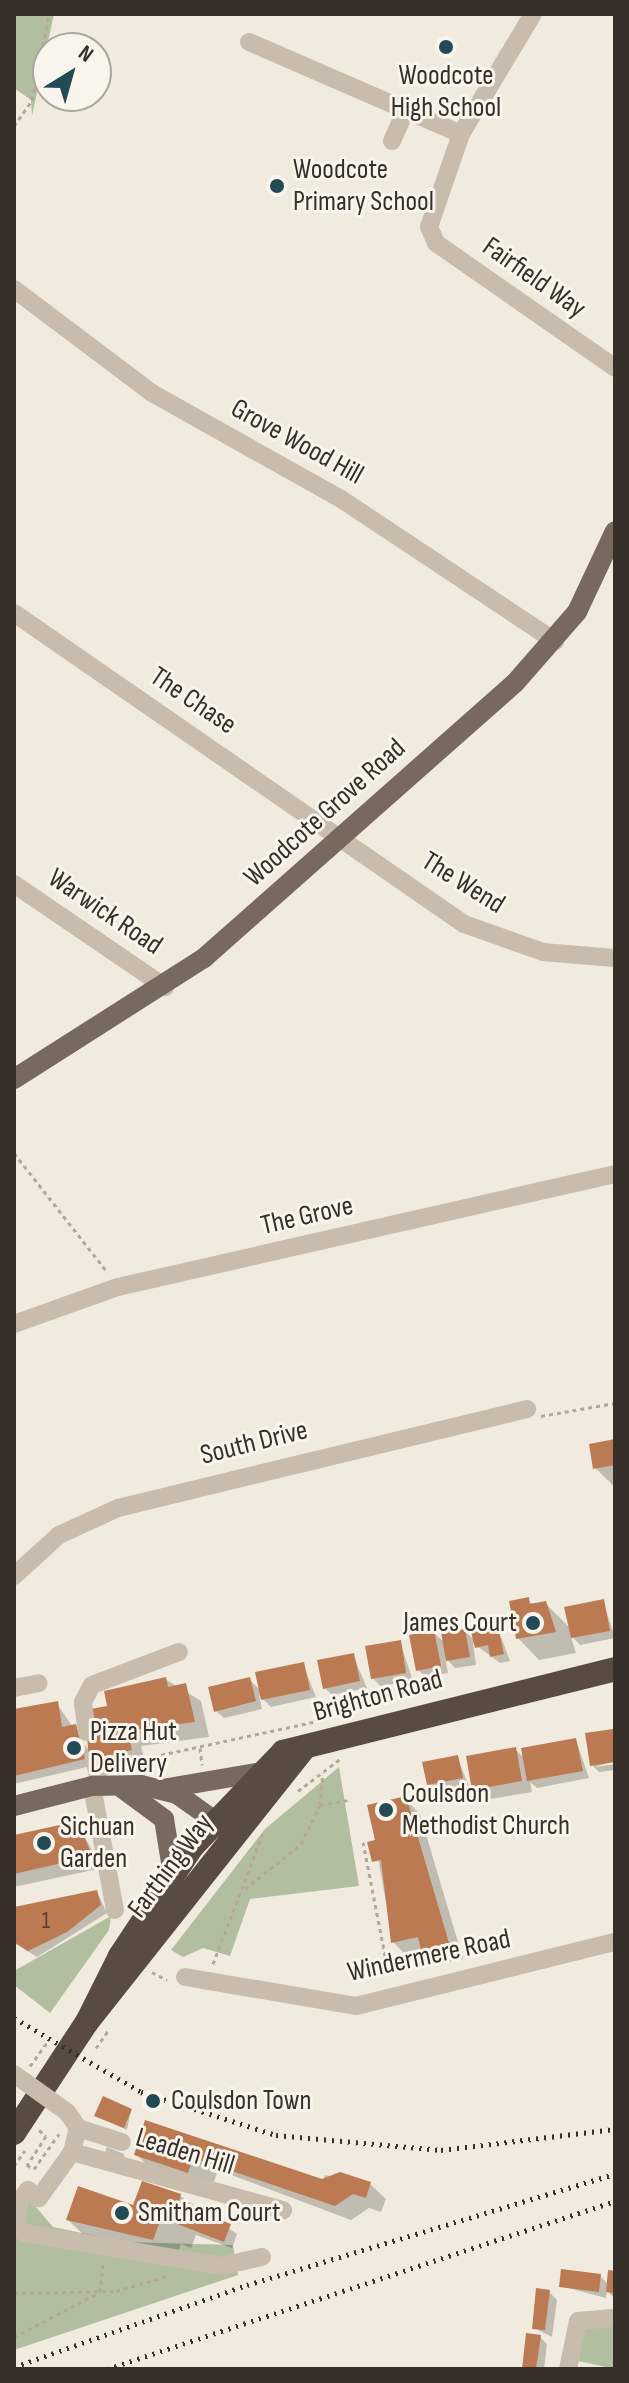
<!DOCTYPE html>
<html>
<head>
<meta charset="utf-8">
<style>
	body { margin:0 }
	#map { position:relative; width:629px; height:2383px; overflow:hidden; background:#f1ebdf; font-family:"Sofia Sans Condensed",sans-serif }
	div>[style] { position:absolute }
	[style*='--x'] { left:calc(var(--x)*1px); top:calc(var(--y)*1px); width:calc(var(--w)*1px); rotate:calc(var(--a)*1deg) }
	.green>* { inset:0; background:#b1bfa0 }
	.shadow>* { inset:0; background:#0003 }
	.building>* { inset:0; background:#bc7a53 }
	.path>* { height:3px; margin-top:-1.5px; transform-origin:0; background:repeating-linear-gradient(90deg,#b4a796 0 4px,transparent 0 8px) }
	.minor>* { height:18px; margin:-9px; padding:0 9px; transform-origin:9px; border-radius:9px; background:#c8bdac }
	.major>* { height:20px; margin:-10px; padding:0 10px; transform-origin:10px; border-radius:10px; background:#77695d }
	.highway>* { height:24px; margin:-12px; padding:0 12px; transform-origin:12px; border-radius:12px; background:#574b42 }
	.rail>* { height:5px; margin-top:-2.5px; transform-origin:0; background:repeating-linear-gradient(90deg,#37302a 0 2px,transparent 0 8px) }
	.minor-bridge>* { height:18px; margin:-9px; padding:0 9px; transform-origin:9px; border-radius:9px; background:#c8bdac }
	.dots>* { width:22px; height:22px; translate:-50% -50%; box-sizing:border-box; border:4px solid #f9f4ec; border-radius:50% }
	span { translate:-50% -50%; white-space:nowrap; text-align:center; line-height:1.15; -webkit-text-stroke:6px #f9f4ec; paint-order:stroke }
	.number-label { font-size:24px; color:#584234 }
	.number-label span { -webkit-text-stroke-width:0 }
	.poi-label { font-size:28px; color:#37302a }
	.left { translate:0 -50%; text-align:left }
	.right { translate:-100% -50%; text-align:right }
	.street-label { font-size:28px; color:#37302a }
	.frame { position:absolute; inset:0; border:16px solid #37302a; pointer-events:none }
	.north { position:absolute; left:32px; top:32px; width:80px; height:80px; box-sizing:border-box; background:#f9f4ec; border:2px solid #aba69e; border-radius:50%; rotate:37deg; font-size:22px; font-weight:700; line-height:32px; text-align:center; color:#37302a }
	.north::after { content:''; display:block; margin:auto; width:28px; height:36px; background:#234b55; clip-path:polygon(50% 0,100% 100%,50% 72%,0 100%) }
</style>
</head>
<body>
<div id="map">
	<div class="green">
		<i style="clip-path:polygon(14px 14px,54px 14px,32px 116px,31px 100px,14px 88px)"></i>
		<i style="clip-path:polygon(339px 1767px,359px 1886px,250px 1899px,230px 1956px,203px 1948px,183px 1957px,171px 1950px,265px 1829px)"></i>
		<i style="clip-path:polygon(111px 1916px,109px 1930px,50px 2013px,14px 1985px,14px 1971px)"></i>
		<i style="clip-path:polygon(30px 2200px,53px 2227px,125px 2242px,233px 2245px,238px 2275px,14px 2350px,14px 2207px)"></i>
		<i style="clip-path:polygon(578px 2321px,615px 2322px,615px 2369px,569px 2359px)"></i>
	</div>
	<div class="shadow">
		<i style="clip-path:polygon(615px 1441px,615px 1487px,595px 1468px)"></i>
		<i style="clip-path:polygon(603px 1601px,615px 1638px,580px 1645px,570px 1634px,576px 1653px,539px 1660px,518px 1638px,511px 1603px,545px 1603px,571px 1629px)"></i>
		<i style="clip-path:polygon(496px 1624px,510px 1661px,500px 1663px,473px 1643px,476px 1665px,455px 1668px,445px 1657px,448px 1673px,426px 1677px,418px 1670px,433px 1632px,445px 1643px,465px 1631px,476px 1642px)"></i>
		<i style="clip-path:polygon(400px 1642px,413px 1681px,380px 1686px,373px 1678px)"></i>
		<i style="clip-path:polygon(353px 1655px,367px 1688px,332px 1695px,325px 1688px)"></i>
		<i style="clip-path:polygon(303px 1664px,316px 1697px,271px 1707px,259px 1695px,262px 1709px,224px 1718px,216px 1711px,249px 1679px,262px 1692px)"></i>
		<i style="clip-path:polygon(165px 1679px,201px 1701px,209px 1737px,141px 1746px,146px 1766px,106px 1775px,91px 1766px,14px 1784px,14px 1740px,57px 1704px,90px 1752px,109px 1707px)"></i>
		<i style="clip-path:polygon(613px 1731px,615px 1760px,595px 1767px,615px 1764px,615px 1770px,599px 1772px,592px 1765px)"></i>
		<i style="clip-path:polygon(576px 1740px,589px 1778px,537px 1788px,530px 1782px,532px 1792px,485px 1800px,474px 1789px,515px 1749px,525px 1759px)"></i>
		<i style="clip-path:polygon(457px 1757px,469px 1786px,437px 1792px,429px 1784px)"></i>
		<i style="clip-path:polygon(405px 1799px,420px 1814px,463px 1959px,438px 1964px,428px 1953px,409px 1958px,393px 1942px,369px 1807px)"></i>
		<i style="clip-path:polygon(77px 1823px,102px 1868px,14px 1887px,14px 1837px)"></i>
		<i style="clip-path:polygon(97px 1892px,107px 1913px,37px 1957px,14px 1943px,14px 1910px)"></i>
		<i style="clip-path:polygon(131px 2110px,127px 2130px,100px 2118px)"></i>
		<i style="clip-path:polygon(147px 2123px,323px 2182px,325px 2175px,370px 2184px,386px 2199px,381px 2212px,369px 2208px,351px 2220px,218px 2170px,210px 2193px,158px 2176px,136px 2154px)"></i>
		<i style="clip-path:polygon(107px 2147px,124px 2154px,125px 2163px,105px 2152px)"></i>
		<i style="clip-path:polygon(180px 2196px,237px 2234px,232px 2248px,196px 2235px,191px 2248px,181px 2244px,175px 2261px,90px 2241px,68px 2220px)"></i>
		<i style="clip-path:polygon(615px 2273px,615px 2299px,607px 2291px,606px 2298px,561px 2286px,600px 2276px,608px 2284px)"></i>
		<i style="clip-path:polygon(549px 2292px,557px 2300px,552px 2337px,534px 2328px)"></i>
		<i style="clip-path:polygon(540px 2337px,547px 2344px,544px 2369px,524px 2369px)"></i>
	</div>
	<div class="building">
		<i style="clip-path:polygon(615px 1439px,615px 1465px,593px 1469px,589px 1444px)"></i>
		<i style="clip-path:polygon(529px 1597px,530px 1604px,546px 1601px,556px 1632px,516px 1639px,509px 1601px)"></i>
		<i style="clip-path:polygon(604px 1599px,610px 1631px,571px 1638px,564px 1607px)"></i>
		<i style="clip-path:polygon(497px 1622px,504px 1654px,490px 1657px,488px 1645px,475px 1648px,470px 1628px)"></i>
		<i style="clip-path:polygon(465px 1629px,470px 1657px,446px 1661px,441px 1632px)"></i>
		<i style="clip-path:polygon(434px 1630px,441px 1666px,416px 1671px,409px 1635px)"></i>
		<i style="clip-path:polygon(401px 1640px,406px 1673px,371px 1679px,365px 1646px)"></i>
		<i style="clip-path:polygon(354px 1653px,360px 1681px,323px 1689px,317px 1660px)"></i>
		<i style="clip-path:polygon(304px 1662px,310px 1690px,261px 1700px,255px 1672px)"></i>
		<i style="clip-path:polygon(166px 1677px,168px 1687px,186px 1683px,195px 1722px,127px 1731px,132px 1750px,89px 1760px,85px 1710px,107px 1706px,104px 1691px)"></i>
		<i style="clip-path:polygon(250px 1677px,256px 1701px,214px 1712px,208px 1687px)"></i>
		<i style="clip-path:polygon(58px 1701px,62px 1727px,76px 1724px,85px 1759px,14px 1776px,14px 1709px)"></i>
		<i style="clip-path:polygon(613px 1729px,615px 1762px,590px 1766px,585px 1733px)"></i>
		<i style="clip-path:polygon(576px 1738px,583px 1771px,527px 1781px,521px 1748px)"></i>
		<i style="clip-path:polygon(516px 1747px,522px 1781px,472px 1790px,466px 1756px)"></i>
		<i style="clip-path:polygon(458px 1755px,463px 1778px,427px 1785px,422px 1762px)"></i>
		<i style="clip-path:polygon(406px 1796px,449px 1943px,421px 1950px,418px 1937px,391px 1943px,381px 1860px,372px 1862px,367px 1842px,375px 1840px,367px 1805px)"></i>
		<i style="clip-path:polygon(78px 1821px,92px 1856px,14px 1874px,14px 1835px)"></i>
		<i style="clip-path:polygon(97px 1890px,101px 1905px,67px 1932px,28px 1951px,14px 1942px,14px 1907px)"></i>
		<i style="clip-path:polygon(103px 2096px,132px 2109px,124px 2128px,94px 2116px)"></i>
		<i style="clip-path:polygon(145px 2120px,322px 2179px,340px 2172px,371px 2182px,366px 2198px,353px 2194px,335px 2206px,193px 2158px,188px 2173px,134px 2155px)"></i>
		<i style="clip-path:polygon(142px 2181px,181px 2194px,178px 2205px,231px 2224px,224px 2242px,172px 2222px,159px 2224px,153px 2240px,66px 2220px,78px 2186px,133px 2205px)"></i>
		<i style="clip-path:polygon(561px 2269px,601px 2274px,599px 2292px,559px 2287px)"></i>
		<i style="clip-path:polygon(608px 2270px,615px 2271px,615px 2293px,606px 2292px)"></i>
		<i style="clip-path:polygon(536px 2288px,550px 2290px,545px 2330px,532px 2329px)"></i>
		<i style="clip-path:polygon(526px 2333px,541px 2335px,536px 2369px,522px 2369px)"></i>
	</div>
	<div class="path">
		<i style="--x:14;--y:126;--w:32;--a:-55"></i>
		<i style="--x:32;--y:100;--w:88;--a:-78.8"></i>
		<i style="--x:14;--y:1153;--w:152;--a:51.9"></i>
		<i style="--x:541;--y:1416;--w:75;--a:-10"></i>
		<i style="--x:200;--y:1748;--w:17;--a:83"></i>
		<i style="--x:114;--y:1765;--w:213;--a:-12.2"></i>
		<i style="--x:298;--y:1791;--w:53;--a:-37.3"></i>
		<i style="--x:320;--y:1805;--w:28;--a:-10"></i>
		<i style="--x:363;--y:1842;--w:120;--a:79"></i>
		<i style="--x:245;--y:1889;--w:72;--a:-38.8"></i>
		<i style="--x:301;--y:1844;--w:43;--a:-64"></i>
		<i style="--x:320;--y:1805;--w:32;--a:-85"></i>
		<i style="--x:213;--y:1964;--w:140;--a:-69.1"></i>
		<i style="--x:152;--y:1972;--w:17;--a:28"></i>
		<i style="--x:96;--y:2048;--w:24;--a:-55"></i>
		<i style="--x:30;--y:2066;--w:32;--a:-54"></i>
		<i style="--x:39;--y:2130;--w:9;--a:41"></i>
		<i style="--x:46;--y:2136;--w:35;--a:123"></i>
		<i style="--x:27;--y:2165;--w:8;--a:30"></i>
		<i style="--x:34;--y:2169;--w:43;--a:-54.5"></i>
		<i style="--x:14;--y:2166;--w:19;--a:-55"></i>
		<i style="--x:14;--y:2293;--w:102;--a:-1.1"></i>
		<i style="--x:116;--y:2291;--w:54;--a:-16.1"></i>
		<i style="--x:14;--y:2337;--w:97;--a:-27.6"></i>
		<i style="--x:100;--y:2292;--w:30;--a:-84"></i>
	</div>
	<div class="minor">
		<i style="--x:533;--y:14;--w:140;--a:121"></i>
		<i style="--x:461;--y:134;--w:98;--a:109"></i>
		<i style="--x:429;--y:227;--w:17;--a:66"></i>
		<i style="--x:436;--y:243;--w:218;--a:34.9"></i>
		<i style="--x:249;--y:42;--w:231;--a:23.5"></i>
		<i style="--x:392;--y:141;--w:34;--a:-66"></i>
		<i style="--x:14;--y:289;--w:173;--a:37"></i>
		<i style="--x:152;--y:393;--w:217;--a:29.3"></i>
		<i style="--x:341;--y:499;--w:257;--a:33.6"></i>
		<i style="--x:14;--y:613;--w:547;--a:34.65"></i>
		<i style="--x:464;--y:924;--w:84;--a:19.5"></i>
		<i style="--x:543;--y:952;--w:72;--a:4.8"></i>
		<i style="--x:14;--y:884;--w:183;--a:34.3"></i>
		<i style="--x:14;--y:1324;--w:110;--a:-19.6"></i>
		<i style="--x:118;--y:1287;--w:510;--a:-12.81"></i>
		<i style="--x:14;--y:1576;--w:61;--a:-42.3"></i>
		<i style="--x:59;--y:1535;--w:65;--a:-24.6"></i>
		<i style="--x:118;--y:1508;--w:421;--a:-13.6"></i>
		<i style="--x:14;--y:1688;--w:25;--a:-11"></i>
		<i style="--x:87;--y:1732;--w:30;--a:-98"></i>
		<i style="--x:83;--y:1702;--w:19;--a:-62"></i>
		<i style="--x:92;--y:1685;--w:93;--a:-20.8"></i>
		<i style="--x:94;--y:1759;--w:29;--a:76"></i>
		<i style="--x:92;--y:1786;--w:126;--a:79.5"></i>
		<i style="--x:185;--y:1977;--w:173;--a:9.6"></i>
		<i style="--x:356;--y:2006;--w:267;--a:-13.9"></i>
		<i style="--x:67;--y:2112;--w:19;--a:55"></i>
		<i style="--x:78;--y:2128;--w:25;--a:104"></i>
		<i style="--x:72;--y:2152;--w:57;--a:125.7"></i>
		<i style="--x:39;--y:2198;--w:14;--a:-144"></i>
		<i style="--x:28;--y:2190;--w:13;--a:129"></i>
		<i style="--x:20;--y:2200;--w:22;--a:100"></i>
		<i style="--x:16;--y:2222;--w:14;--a:54"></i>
		<i style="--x:24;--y:2233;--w:201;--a:9.5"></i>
		<i style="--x:222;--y:2266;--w:41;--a:-12.7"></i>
		<i style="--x:78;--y:2128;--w:46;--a:17.7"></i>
		<i style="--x:72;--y:2152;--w:219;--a:15.4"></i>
		<i style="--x:568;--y:2369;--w:49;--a:-78.2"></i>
		<i style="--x:578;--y:2321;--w:37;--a:-5"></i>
	</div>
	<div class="major">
		<i style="--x:14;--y:1079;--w:225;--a:-32.5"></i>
		<i style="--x:204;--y:958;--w:415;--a:-41.5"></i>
		<i style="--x:515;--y:683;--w:94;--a:-48.9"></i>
		<i style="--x:577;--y:612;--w:89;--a:-64.9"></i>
		<i style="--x:119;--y:1786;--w:56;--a:36.3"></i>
		<i style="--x:164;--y:1819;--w:57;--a:80.9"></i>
		<i style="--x:162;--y:1789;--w:95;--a:-9.7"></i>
		<i style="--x:14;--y:1806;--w:81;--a:-14.4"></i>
		<i style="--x:92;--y:1786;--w:49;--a:-1.2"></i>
		<i style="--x:141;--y:1785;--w:37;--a:14"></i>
		<i style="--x:177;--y:1794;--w:64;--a:35.4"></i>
	</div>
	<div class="highway">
		<i style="--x:87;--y:2022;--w:74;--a:-63.4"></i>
		<i style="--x:120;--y:1956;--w:131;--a:-56.6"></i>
		<i style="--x:192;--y:1847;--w:132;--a:-46.2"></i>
		<i style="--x:283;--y:1752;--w:342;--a:-14"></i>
		<i style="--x:14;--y:2133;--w:133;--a:-56.7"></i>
		<i style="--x:87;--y:2022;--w:351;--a:-51.6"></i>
	</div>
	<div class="rail">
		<i style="--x:14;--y:2018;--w:147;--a:30.2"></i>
		<i style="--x:141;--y:2092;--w:142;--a:17.7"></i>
		<i style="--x:276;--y:2135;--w:166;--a:5.2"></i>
		<i style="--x:441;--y:2150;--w:175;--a:-6.9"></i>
		<i style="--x:14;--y:2367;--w:247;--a:-19.4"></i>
		<i style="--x:247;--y:2285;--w:384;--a:-16.8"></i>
		<i style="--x:107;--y:2369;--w:535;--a:-18.3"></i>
	</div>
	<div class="minor-bridge">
		<i style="--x:14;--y:2074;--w:65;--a:35.6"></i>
	</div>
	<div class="dots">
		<i style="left:446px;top:47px;background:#234b55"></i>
		<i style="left:277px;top:186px;background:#234b55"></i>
		<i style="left:533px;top:1623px;background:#234b55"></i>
		<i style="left:74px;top:1748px;background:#234b55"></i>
		<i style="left:386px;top:1810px;background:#234b55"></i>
		<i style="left:44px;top:1843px;background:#234b55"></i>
		<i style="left:153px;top:2101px;background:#234b55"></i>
		<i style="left:122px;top:2213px;background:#234b55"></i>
	</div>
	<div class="number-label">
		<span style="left:46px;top:1921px">1</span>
	</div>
	<div class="poi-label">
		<span style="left:446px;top:92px">Woodcote<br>High School</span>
		<span class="left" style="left:293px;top:186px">Woodcote<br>Primary School</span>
		<span class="right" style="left:517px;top:1623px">James Court</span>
		<span class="left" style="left:90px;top:1748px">Pizza Hut<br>Delivery</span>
		<span class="left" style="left:402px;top:1810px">Coulsdon<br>Methodist Church</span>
		<span class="left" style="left:60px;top:1843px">Sichuan<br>Garden</span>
		<span class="left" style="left:171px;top:2101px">Coulsdon Town</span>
		<span class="left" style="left:138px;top:2213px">Smitham Court</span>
	</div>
	<div class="street-label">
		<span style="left:534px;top:278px;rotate:35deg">Fairfield Way</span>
		<span style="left:297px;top:442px;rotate:29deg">Grove Wood Hill</span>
		<span style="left:193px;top:701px;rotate:34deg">The Chase</span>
		<span style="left:325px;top:813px;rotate:-42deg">Woodcote Grove Road</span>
		<span style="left:463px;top:883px;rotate:32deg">The Wend</span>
		<span style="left:105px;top:912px;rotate:34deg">Warwick Road</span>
		<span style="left:307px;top:1216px;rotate:-13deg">The Grove</span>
		<span style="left:254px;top:1443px;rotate:-14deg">South Drive</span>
		<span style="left:378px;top:1696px;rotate:-15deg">Brighton Road</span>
		<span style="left:171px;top:1866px;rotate:-53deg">Farthing Way</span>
		<span style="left:429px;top:1956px;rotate:-12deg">Windermere Road</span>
		<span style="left:185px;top:2152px;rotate:17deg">Leaden Hill</span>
	</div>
	<div class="frame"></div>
	<div class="north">N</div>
</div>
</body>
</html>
